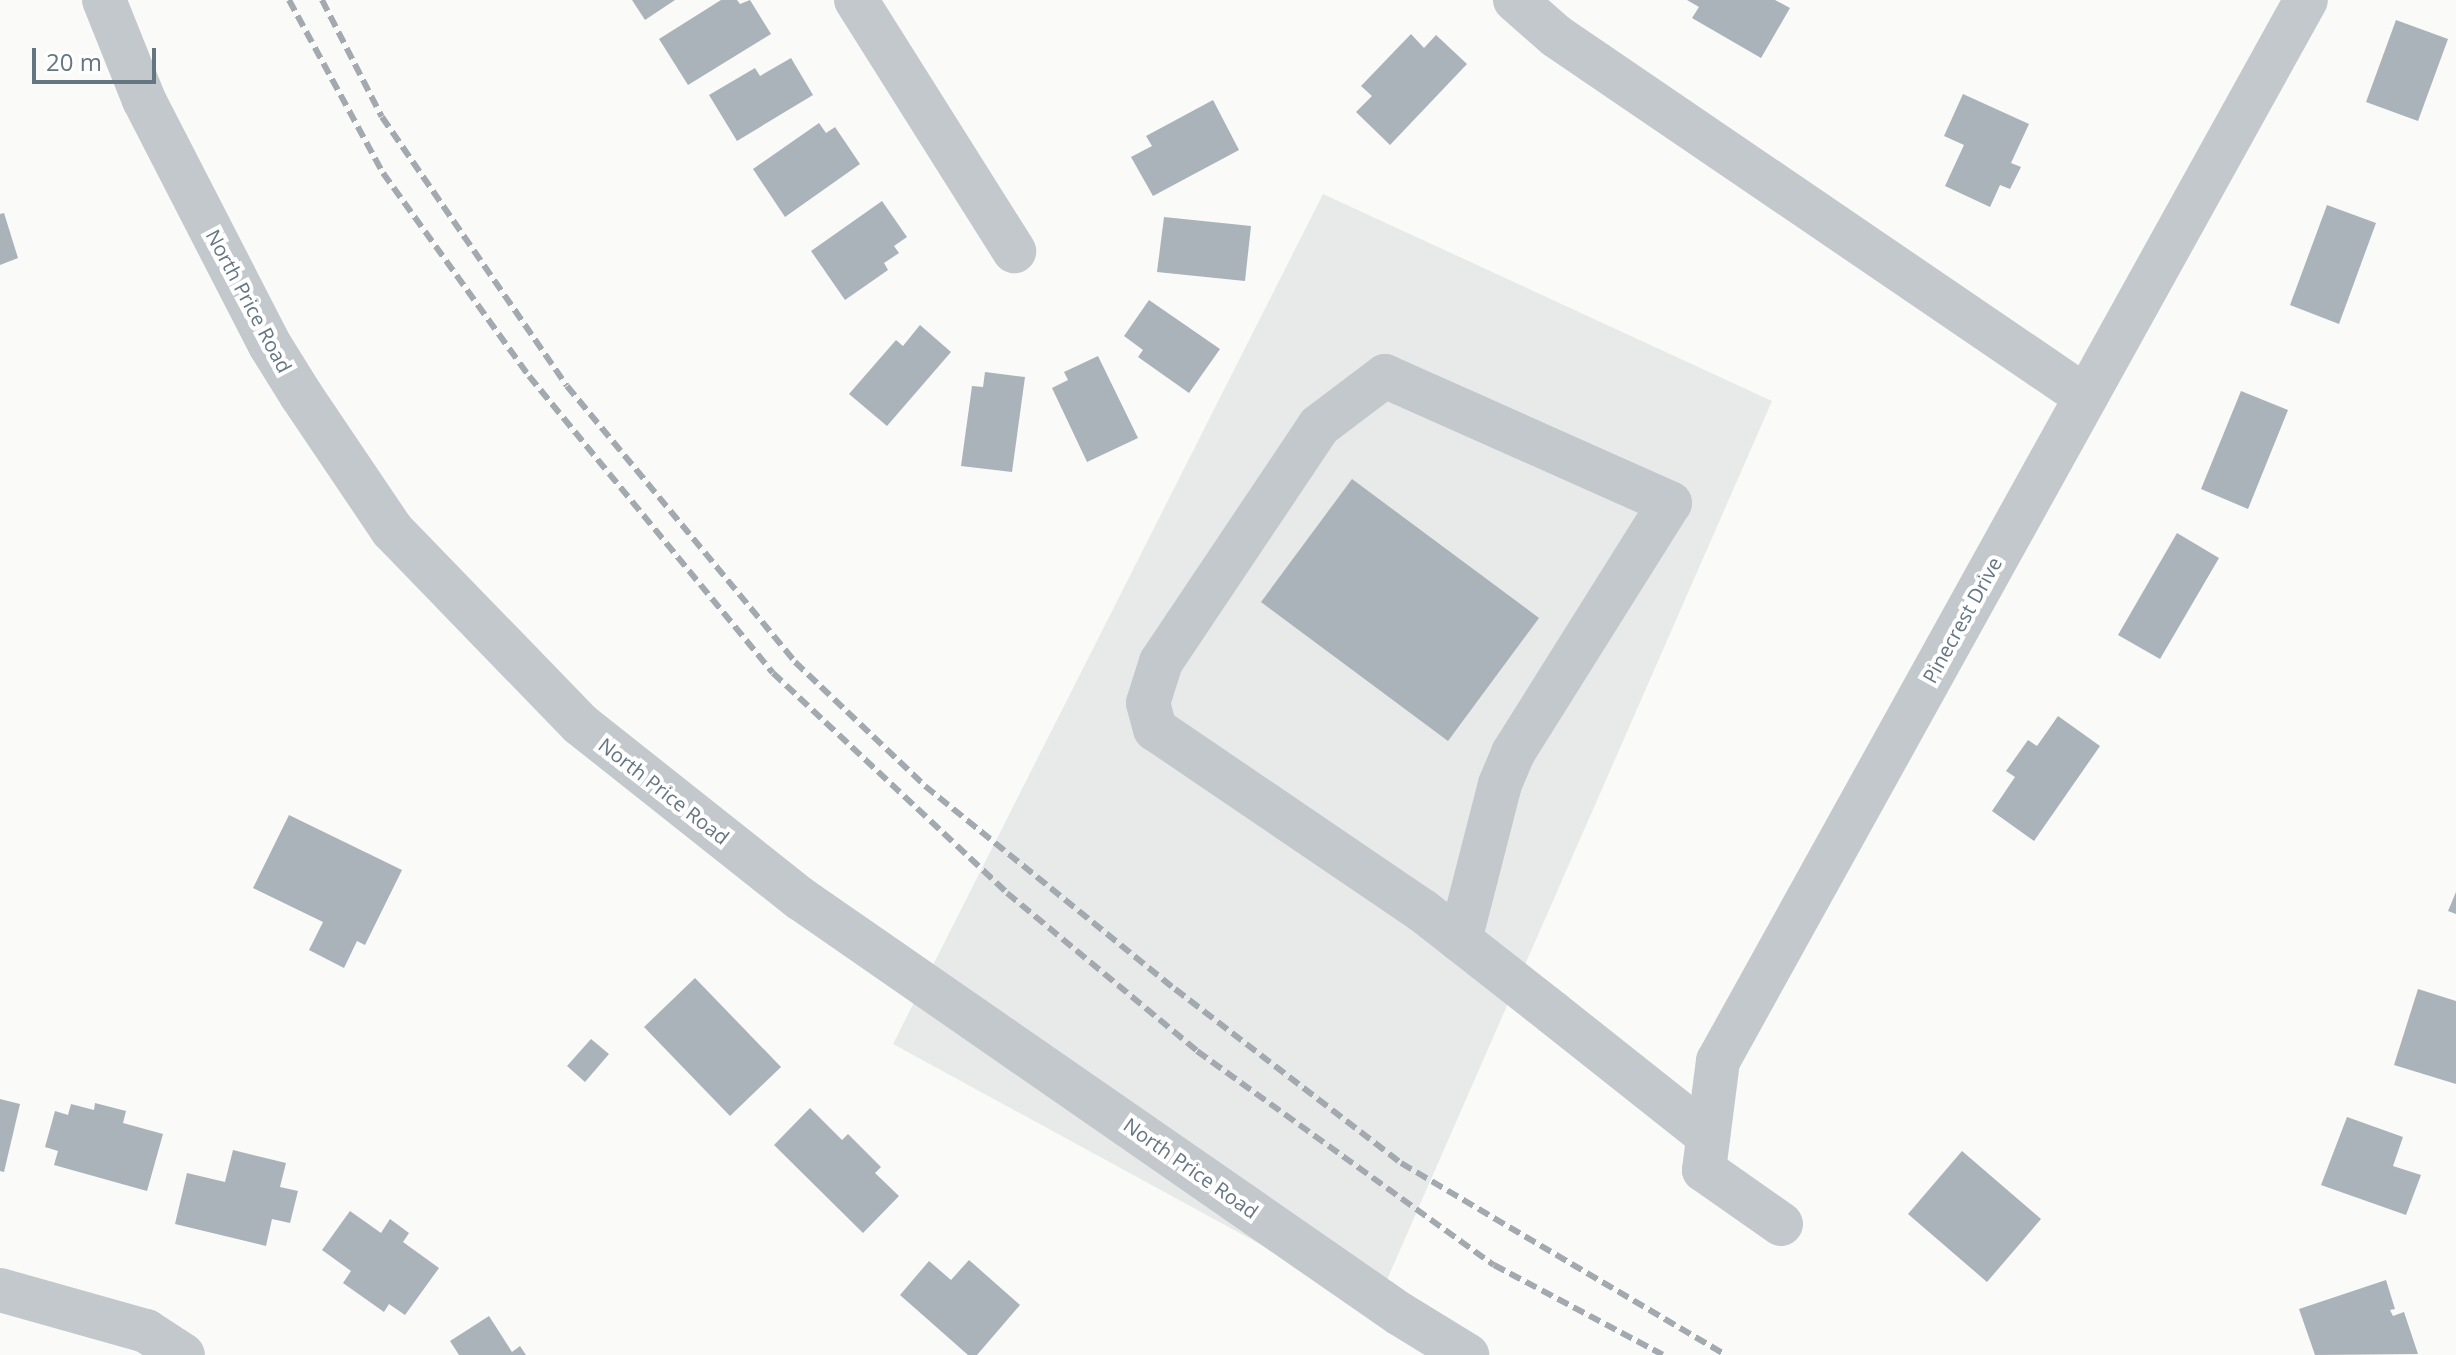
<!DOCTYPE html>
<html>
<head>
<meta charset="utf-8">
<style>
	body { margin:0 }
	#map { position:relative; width:2456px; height:1355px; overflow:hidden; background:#fafaf8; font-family:"Open Sans",sans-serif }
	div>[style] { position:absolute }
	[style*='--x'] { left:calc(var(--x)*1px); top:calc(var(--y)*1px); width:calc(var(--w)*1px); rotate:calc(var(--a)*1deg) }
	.built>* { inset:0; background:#e8e9e9 }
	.building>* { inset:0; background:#aab3b9 }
	.minor>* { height:44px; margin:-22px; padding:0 22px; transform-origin:22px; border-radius:22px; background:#c3c8cc }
	.rail>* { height:6px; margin-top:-3px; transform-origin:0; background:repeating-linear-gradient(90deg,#a2aab0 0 12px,transparent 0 18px) }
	span { translate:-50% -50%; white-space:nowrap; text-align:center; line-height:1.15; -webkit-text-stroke:8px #fff; paint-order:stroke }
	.street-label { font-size:20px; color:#657683 }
	.scale { position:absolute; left:32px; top:48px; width:124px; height:36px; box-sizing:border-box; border:4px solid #657683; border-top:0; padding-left:10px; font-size:24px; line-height:28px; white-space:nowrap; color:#657683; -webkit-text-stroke:6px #fff; paint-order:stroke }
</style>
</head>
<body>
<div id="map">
	<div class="built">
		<i style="clip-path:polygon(1323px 194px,1772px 401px,1375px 1307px,893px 1044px)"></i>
	</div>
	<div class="building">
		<i style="clip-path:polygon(632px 0,675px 0,645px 20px)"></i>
		<i style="clip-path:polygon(721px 0,737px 0,740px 4px,750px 0,771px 34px,688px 85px,659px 39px)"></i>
		<i style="clip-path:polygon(1687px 0,1775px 0,1790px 8px,1761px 58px,1692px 18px,1699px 7px)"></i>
		<i style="clip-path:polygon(2396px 20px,2448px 39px,2418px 121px,2366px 102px)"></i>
		<i style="clip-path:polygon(1411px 34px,1424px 48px,1436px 35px,1467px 64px,1390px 145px,1356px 112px,1372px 96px,1361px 86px)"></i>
		<i style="clip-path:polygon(791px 58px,813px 95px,737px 141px,709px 95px,755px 68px,760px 76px)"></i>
		<i style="clip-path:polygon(1963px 94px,2029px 124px,2011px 163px,2021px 167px,2010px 189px,2000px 185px,1990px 207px,1945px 186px,1964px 145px,1944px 136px)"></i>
		<i style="clip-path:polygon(1213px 100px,1239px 150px,1153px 196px,1131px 157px,1152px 146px,1146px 136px)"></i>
		<i style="clip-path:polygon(819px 123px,826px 133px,835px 127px,860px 164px,785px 217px,753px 169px)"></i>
		<i style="clip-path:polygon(882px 201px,907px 237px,894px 246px,899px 253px,884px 263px,888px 270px,845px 300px,811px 251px)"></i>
		<i style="clip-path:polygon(2327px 205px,2376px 223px,2339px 324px,2290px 305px)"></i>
		<i style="clip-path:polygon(4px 213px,18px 258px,0 265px,0 214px)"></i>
		<i style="clip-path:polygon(1164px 217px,1251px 226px,1245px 281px,1157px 272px)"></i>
		<i style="clip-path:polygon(1149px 300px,1220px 349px,1189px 393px,1138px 357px,1143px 350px,1124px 336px)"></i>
		<i style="clip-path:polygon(920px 325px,951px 352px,887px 426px,849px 394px,896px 340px,903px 346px)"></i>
		<i style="clip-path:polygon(1098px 356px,1138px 438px,1087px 462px,1052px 388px,1068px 380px,1064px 372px)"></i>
		<i style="clip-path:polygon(985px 372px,1025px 377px,1012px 472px,961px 466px,972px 386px,983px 387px)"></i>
		<i style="clip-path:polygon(2241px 391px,2288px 410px,2248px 509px,2201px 489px)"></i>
		<i style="clip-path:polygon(1352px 479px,1539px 618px,1448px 741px,1261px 602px)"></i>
		<i style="clip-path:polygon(2177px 533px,2219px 558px,2160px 659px,2118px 635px)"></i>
		<i style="clip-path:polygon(2058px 716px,2100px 746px,2034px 841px,1992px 811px,2015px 777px,2006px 771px,2028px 740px,2037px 746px)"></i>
		<i style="clip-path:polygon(289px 815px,402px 870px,365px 945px,357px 941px,344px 968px,309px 950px,323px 922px,253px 888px)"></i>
		<i style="clip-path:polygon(2456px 892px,2456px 914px,2448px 911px)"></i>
		<i style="clip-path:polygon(695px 978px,781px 1067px,730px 1116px,644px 1027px)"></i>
		<i style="clip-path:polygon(2418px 989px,2456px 1001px,2456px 1084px,2394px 1065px)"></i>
		<i style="clip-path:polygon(591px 1039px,609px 1054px,585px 1082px,567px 1066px)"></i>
		<i style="clip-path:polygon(0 1099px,20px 1104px,4px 1172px,0 1171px)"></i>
		<i style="clip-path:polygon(95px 1103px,126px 1111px,123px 1123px,163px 1134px,147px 1191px,54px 1165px,58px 1151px,45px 1147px,55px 1111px,68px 1115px,71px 1104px,94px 1110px)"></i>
		<i style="clip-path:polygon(810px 1108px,842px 1140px,848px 1134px,881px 1167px,875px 1173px,899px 1196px,863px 1233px,774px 1145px)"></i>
		<i style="clip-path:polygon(2347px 1117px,2403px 1137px,2393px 1166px,2421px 1175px,2406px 1215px,2321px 1185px)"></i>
		<i style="clip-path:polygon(233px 1150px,286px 1163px,280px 1187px,298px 1191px,290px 1223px,272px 1219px,266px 1246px,175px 1224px,187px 1173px,225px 1182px)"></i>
		<i style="clip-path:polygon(1962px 1151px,2041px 1219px,1987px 1282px,1908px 1214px)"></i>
		<i style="clip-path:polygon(350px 1211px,381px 1233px,390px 1219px,409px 1233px,403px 1242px,439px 1268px,405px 1315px,389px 1304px,384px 1312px,343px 1283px,351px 1271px,322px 1250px)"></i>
		<i style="clip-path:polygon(969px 1260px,1020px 1305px,977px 1355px,968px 1355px,900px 1295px,929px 1261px,951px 1280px)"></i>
		<i style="clip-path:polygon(2386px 1280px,2395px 1309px,2390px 1310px,2393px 1316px,2404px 1312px,2418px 1354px,2315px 1355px,2299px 1309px)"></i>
		<i style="clip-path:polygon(489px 1316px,512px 1352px,520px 1346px,526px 1355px,459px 1355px,450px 1341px)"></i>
	</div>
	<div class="minor">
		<i style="--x:104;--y:0;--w:108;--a:68.2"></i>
		<i style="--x:144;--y:100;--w:276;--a:62.8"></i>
		<i style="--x:270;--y:345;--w:59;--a:58.2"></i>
		<i style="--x:301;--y:395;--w:163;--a:56"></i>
		<i style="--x:392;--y:530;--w:270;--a:45.9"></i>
		<i style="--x:580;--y:724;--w:282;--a:38.4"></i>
		<i style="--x:801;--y:899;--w:729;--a:34.72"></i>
		<i style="--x:1400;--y:1314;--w:79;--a:31.5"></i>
		<i style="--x:856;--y:0;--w:297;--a:57.8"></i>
		<i style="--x:1515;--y:0;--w:55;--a:41.3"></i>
		<i style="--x:1556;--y:36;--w:641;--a:34.26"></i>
		<i style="--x:1460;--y:940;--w:161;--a:-75.6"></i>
		<i style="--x:1500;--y:784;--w:34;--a:-67"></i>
		<i style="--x:1513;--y:753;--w:295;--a:-57.9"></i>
		<i style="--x:1670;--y:503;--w:312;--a:-156"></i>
		<i style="--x:1385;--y:376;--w:83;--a:142.9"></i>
		<i style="--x:1319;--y:426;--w:284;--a:123.8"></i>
		<i style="--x:1161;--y:662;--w:43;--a:107.6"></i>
		<i style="--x:1148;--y:703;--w:27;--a:75"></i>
		<i style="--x:1155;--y:729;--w:324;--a:34.2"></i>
		<i style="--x:1423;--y:911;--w:47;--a:38.1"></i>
		<i style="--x:1460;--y:940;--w:118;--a:38.1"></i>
		<i style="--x:1553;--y:1013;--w:198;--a:38.4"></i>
		<i style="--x:1781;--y:1224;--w:94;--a:-145"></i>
		<i style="--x:1704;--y:1170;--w:110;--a:-82.7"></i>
		<i style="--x:1718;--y:1061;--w:1213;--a:-61.01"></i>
		<i style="--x:0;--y:1290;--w:152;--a:15.7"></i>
		<i style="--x:146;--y:1331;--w:44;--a:33"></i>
	</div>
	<div class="rail">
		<i style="--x:289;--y:0;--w:197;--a:61.5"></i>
		<i style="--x:383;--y:173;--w:250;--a:54.3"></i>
		<i style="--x:529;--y:376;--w:384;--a:50.6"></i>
		<i style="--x:773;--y:673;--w:321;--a:43.2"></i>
		<i style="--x:1007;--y:893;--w:247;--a:39.7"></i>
		<i style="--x:1197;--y:1051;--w:366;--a:35.8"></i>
		<i style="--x:1494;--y:1265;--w:191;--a:28"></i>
		<i style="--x:322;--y:0;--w:131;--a:62.9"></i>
		<i style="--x:382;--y:117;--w:326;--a:55.5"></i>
		<i style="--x:567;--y:386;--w:358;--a:50.4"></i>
		<i style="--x:795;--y:662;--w:180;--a:43.6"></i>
		<i style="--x:925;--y:786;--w:322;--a:39.1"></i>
		<i style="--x:1175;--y:989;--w:285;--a:37.6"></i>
		<i style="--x:1401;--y:1163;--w:377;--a:30.6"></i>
	</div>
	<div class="street-label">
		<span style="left:249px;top:301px;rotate:62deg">North Price Road</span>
		<span style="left:1962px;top:620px;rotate:-61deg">Pinecrest Drive</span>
		<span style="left:664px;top:791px;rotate:38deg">North Price Road</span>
		<span style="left:1191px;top:1168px;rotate:35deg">North Price Road</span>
	</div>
	<div class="scale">20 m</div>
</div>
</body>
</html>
